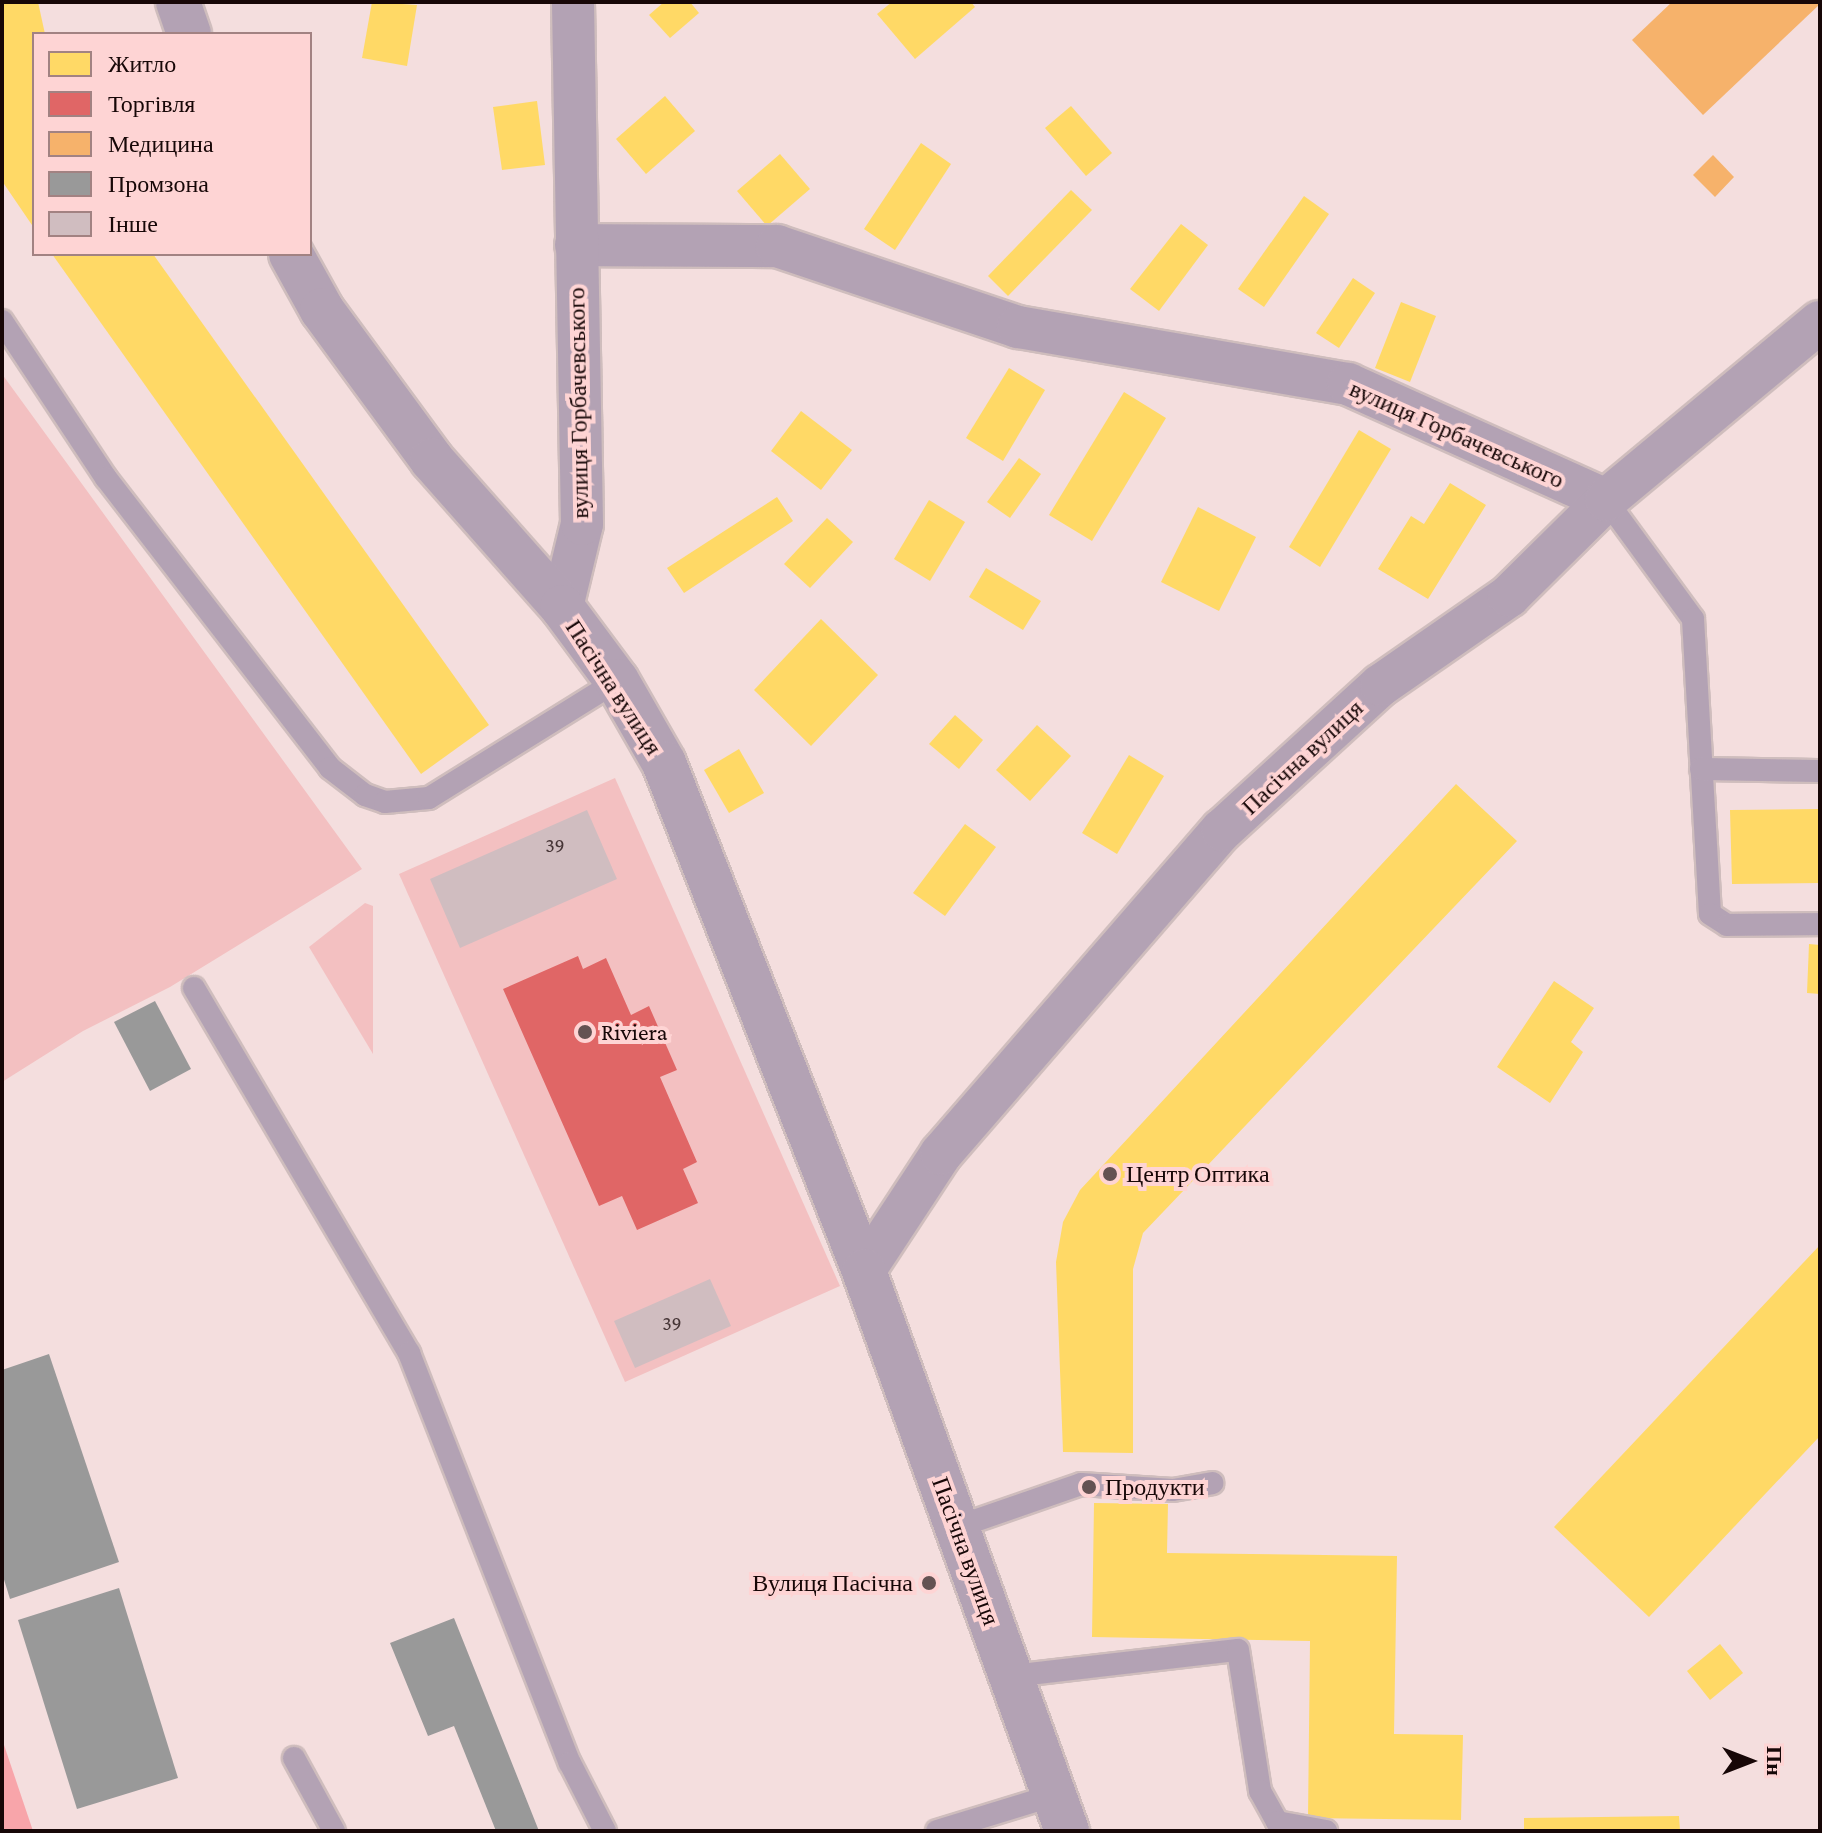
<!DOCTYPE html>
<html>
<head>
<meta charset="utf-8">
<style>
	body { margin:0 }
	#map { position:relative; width:1822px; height:1833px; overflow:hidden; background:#f4dede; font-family:"Crimson Pro",serif }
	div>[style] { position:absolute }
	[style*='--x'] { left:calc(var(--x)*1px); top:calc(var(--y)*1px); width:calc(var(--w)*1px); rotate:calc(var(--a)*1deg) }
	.green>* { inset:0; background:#f3c0c1 }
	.forest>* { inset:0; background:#f8a5aa }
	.homes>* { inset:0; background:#ffd966 }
	.shops>* { inset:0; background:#e06666 }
	.health>* { inset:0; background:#f6b26b }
	.industry>* { inset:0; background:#999 }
	.building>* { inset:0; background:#d0bdc0 }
	.roads { filter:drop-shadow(2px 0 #cfbdbd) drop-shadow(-2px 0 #cfbdbd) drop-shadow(0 2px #cfbdbd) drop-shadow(0 -2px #cfbdbd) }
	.service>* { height:22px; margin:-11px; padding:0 11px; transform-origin:11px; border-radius:11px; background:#b3a2b4 }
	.minor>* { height:42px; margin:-21px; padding:0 21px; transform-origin:21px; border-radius:21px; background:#b3a2b4 }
	.tertiary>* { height:44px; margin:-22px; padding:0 22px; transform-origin:22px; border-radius:22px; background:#b3a2b4 }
	.dots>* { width:22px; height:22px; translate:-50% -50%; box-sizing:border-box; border:4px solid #fed4d4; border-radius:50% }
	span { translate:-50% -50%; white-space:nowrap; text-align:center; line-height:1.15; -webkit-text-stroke:8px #fed4d4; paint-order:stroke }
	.number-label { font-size:20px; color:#453435 }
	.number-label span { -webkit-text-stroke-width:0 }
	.street-label { font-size:24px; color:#170707 }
	.poi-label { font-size:24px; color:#170707 }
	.left { translate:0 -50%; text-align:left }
	.right { translate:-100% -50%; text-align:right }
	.frame { position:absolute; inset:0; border:4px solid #170707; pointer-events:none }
	.legend { position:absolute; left:32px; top:32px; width:280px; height:224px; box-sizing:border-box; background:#fed4d4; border:2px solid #a28282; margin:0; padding:10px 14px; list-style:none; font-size:24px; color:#170707 }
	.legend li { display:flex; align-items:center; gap:16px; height:40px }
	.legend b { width:40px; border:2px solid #a28282 }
	.north { position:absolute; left:1710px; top:1721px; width:80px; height:80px; -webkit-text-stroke:6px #fed4d4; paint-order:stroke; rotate:90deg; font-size:22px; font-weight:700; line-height:32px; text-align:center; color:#170707 }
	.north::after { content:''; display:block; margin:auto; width:28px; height:36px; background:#170707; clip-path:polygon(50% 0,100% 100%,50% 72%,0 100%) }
</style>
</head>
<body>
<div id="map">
	<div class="green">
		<i style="clip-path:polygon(2px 374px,362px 869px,170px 987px,83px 1031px,2px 1082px)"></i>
		<i style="clip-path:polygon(615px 778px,840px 1286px,625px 1382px,399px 874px)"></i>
		<i style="clip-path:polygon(365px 903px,373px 906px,373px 1054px,309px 947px)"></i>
	</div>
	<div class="forest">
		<i style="clip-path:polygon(2px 1739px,33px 1831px,2px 1831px)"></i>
	</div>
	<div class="homes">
		<i style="clip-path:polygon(2px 2px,38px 2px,45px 34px,34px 34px,34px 228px,2px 181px)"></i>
		<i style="clip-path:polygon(372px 2px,417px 5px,407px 66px,362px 58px)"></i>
		<i style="clip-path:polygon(664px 2px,690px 2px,699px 13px,670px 38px,649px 15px)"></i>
		<i style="clip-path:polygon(892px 2px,971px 2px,975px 7px,915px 59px,877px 14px)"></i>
		<i style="clip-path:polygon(665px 96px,695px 131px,646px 174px,616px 139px)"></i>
		<i style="clip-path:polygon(537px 101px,545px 165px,502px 170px,493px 107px)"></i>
		<i style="clip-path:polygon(1071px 106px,1112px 153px,1086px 176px,1045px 128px)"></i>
		<i style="clip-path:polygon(921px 143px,951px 164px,895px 250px,864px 229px)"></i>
		<i style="clip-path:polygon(780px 154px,810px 189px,767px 226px,737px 191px)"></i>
		<i style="clip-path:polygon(1071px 190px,1092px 210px,1008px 296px,988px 276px)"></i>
		<i style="clip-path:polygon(1304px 196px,1329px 214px,1264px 307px,1238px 289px)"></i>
		<i style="clip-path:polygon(1181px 224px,1208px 245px,1159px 311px,1130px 289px)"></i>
		<i style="clip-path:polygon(52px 254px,153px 254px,489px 725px,421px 774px)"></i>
		<i style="clip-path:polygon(1353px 278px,1375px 293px,1339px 348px,1316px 333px)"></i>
		<i style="clip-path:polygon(1401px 302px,1436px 316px,1410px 382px,1375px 368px)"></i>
		<i style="clip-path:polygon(1009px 368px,1045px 390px,1003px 461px,966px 438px)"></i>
		<i style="clip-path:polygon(1124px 392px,1166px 418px,1092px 541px,1049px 515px)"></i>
		<i style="clip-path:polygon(801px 411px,852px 450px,821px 490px,771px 451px)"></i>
		<i style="clip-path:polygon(1359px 430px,1391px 449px,1320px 567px,1289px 547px)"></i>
		<i style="clip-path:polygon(1019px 458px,1041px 474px,1010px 518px,987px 502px)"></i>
		<i style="clip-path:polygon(1450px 483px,1486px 505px,1428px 599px,1378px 569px,1411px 516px,1424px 524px)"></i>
		<i style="clip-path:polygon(777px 497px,793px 521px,684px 593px,667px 568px)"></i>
		<i style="clip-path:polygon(929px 500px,965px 522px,930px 581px,894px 559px)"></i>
		<i style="clip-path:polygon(1198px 507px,1256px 537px,1219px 611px,1161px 582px)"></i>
		<i style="clip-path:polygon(827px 518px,853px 542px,810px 588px,784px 564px)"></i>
		<i style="clip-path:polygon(986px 568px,1041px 601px,1023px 630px,969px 597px)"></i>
		<i style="clip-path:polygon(821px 619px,878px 675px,811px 746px,754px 690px)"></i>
		<i style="clip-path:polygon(955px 715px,983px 740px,959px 769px,929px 744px)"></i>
		<i style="clip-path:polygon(1037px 725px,1071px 756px,1030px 801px,996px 770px)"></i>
		<i style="clip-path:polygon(739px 749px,764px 793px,729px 813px,704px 770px)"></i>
		<i style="clip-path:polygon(1129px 755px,1164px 776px,1117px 854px,1082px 833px)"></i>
		<i style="clip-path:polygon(1456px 784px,1517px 841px,1143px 1233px,1133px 1269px,1133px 1453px,1063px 1452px,1056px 1262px,1063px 1222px,1080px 1190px)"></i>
		<i style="clip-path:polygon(1820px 809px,1820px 883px,1732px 884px,1730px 810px)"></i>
		<i style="clip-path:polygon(965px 824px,996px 847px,945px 916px,913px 893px)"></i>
		<i style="clip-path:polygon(1809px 944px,1820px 945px,1820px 994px,1807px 993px)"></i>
		<i style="clip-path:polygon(1554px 981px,1594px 1008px,1571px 1042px,1583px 1052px,1550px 1103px,1497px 1067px)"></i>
		<i style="clip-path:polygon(1820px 1245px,1820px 1436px,1649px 1617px,1554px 1527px)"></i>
		<i style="clip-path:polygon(1094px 1503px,1168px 1504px,1167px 1553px,1397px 1556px,1394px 1734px,1463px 1735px,1461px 1820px,1308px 1818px,1310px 1641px,1092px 1637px)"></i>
		<i style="clip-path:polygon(1720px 1644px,1743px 1673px,1710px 1700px,1687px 1671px)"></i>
		<i style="clip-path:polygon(1679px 1816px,1680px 1831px,1524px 1831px,1524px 1818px)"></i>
	</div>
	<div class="shops">
		<i style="clip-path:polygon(578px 956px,583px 969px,606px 958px,631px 1015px,649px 1006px,677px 1070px,660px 1077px,697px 1162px,683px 1169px,698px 1203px,637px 1230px,622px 1196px,599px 1206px,503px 989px)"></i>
	</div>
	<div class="health">
		<i style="clip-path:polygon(1672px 2px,1820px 2px,1820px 4px,1703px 115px,1632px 40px)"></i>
		<i style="clip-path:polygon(1713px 155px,1734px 177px,1715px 197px,1693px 175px)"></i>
	</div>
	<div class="industry">
		<i style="clip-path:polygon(155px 1001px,191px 1069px,150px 1091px,114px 1022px)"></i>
		<i style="clip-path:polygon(49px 1354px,119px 1562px,10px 1599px,2px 1573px,2px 1370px)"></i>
		<i style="clip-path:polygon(119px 1588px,178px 1778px,77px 1809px,18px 1620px)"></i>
		<i style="clip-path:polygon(454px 1618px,539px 1831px,496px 1831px,454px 1726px,428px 1736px,390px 1643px)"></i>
	</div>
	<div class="building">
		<i style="clip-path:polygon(587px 810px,617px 879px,460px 948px,430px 879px)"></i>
		<i style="clip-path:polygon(710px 1279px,731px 1326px,635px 1368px,614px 1321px)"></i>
	</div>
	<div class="roads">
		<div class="service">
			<i style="--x:2;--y:321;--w:188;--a:56.5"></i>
			<i style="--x:106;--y:478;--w:366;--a:52.3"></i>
			<i style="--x:330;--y:768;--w:44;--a:37.6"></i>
			<i style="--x:365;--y:795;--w:21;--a:19"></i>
			<i style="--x:385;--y:802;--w:44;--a:-5.2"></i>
			<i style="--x:429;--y:798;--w:221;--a:-31.9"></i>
			<i style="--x:1606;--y:500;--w:147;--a:53.8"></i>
			<i style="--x:1693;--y:619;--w:295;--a:86.7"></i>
			<i style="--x:1710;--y:914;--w:20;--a:33"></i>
			<i style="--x:1727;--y:925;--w:93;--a:-0.6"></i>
			<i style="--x:1701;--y:769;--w:119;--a:1"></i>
			<i style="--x:194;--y:988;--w:424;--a:59.5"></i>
			<i style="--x:409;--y:1353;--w:440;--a:68.6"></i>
			<i style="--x:570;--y:1763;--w:76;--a:62.8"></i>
			<i style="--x:957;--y:1527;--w:131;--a:-19.1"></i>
			<i style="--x:1081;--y:1484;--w:92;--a:3.7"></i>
			<i style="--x:1173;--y:1490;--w:40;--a:-10"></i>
			<i style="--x:1012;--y:1676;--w:227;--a:-6.6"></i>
			<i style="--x:1238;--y:1650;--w:143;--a:81.1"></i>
			<i style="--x:1260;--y:1791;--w:35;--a:61"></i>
			<i style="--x:1277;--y:1822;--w:50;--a:10.4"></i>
			<i style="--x:294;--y:1758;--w:83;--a:61.3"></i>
			<i style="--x:937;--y:1831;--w:123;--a:-17"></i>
		</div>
		<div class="minor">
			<i style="--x:576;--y:245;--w:201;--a:0.3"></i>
			<i style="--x:777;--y:246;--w:254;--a:18.6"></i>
			<i style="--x:1018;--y:327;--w:335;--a:9.8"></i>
			<i style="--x:1348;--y:384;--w:283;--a:24.2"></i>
			<i style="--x:562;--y:607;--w:85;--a:-76.5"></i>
			<i style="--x:582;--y:524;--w:522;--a:-90.99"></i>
			<i style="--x:864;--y:1271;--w:140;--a:-56.7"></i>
			<i style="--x:941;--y:1154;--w:429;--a:-49.1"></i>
			<i style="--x:1222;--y:830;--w:215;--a:-42.4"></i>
			<i style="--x:1381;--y:685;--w:156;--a:-34.8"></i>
			<i style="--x:1509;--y:596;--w:136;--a:-44.7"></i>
			<i style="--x:1606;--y:500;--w:278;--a:-39.8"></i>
		</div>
		<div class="tertiary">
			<i style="--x:178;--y:2;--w:34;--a:71"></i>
			<i style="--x:291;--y:254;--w:64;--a:61"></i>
			<i style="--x:322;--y:310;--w:186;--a:53.7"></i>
			<i style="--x:432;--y:460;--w:196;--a:48.5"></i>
			<i style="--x:562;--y:607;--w:92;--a:53.4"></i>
			<i style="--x:617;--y:681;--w:95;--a:60.2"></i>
			<i style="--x:664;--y:763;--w:546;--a:68.51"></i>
			<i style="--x:864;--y:1271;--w:596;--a:70.07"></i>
		</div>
	</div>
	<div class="dots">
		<i style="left:585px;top:1032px;background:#645252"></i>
		<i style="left:1110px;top:1174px;background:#645252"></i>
		<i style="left:1089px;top:1487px;background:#645252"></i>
		<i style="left:929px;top:1583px;background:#645252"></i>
	</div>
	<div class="number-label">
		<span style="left:555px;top:845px">39</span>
		<span style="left:672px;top:1323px">39</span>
	</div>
	<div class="street-label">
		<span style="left:578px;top:403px;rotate:-91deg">вулиця Горбачевського</span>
		<span style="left:1457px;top:434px;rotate:24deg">вулиця Горбачевського</span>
		<span style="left:614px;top:687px;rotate:57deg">Пасічна вулиця</span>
		<span style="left:1302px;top:757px;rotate:-43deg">Пасічна вулиця</span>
		<span style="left:966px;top:1551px;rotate:70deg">Пасічна вулиця</span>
	</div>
	<div class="poi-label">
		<span class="left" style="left:601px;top:1032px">Riviera</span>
		<span class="left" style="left:1126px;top:1174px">Центр Оптика</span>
		<span class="left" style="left:1105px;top:1487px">Продукти</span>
		<span class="right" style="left:913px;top:1583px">Вулиця Пасічна</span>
	</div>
	<div class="frame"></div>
	<ul class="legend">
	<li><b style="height:22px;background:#ffd966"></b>Житло</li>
	<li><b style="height:22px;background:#e06666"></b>Торгівля</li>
	<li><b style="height:22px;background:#f6b26b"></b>Медицина</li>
	<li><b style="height:22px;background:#999"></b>Промзона</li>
	<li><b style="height:22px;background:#d0bdc0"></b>Інше</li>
	</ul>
	<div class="north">Пн</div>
</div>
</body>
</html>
